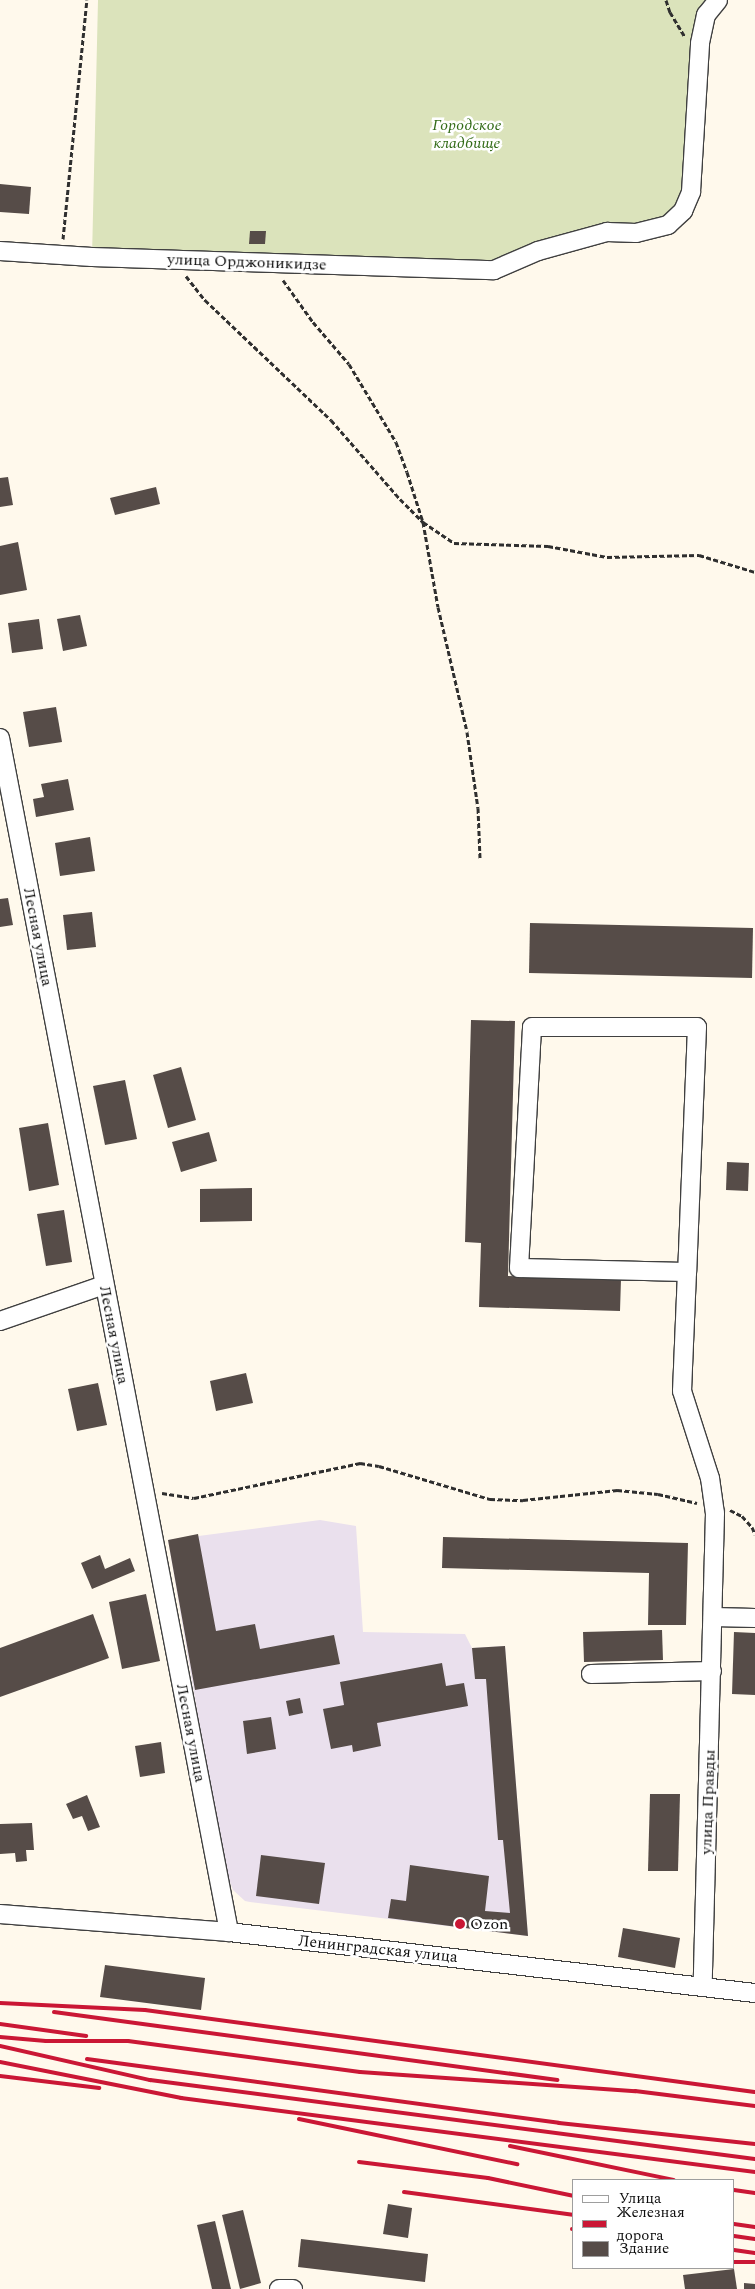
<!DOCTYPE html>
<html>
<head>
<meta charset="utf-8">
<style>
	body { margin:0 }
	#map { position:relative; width:755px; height:2289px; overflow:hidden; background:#fff9ec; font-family:Spectral,serif }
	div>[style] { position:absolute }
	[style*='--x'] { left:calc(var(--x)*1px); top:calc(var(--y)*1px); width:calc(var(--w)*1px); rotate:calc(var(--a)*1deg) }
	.industrial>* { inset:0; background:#eae0ed }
	.cemetery>* { inset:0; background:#dbe3bb }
	.building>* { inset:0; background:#564c48 }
	.path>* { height:3px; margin-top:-1.5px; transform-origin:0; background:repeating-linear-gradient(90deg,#2f2f2f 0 5px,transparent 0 7.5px) }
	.roads { filter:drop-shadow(1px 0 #404040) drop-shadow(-1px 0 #404040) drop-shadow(0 1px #404040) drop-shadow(0 -1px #404040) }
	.minor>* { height:18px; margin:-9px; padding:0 9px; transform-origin:9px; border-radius:9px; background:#fff }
	.rail>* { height:4px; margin:-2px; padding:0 2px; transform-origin:2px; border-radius:2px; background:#ca1735 }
	.dots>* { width:14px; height:14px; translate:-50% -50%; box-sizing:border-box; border:2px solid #fff; border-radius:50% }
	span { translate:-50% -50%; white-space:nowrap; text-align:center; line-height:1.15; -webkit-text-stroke:5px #fff; paint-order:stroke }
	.park-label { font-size:16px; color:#326b17; font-style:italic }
	.street-label { font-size:16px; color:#0d0d0d }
	.poi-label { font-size:16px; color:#0d0d0d }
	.left { translate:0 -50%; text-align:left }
	.legend { position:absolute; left:572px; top:2179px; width:162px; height:90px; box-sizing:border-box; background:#fff; border:1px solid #9e9e9e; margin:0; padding:6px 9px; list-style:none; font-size:15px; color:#0d0d0d }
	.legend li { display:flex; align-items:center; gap:10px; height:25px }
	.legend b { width:25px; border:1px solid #9e9e9e }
</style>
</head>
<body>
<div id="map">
	<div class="industrial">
		<i style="clip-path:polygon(320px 1520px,356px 1526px,363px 1632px,465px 1634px,472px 1648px,505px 1646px,528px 1936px,250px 1902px,245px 1901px,233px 1890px,228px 1877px,199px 1722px,168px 1540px)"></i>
	</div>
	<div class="cemetery">
		<i style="clip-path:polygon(98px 0,718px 0,706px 15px,691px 192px,668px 225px,494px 270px,92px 257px)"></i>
	</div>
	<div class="building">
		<i style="clip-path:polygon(0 184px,31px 187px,29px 214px,0 212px)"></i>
		<i style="clip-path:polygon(250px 231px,266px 231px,265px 244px,249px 244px)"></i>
		<i style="clip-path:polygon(8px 477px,13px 505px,0 507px,0 478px)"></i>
		<i style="clip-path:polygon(156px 487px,160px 504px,115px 515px,110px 498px)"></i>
		<i style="clip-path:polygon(18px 542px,27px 590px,0 595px,0 546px)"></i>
		<i style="clip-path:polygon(80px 615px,87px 646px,63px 651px,57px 619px)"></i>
		<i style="clip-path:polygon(39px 619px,43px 649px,12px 653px,8px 623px)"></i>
		<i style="clip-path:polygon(56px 707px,62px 742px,29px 747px,23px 712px)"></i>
		<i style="clip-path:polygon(68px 779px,74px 810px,36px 817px,33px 799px,44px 797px,41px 784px)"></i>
		<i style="clip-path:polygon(90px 837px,95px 871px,60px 876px,55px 843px)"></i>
		<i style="clip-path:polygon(8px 898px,13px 925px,0 927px,0 899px)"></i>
		<i style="clip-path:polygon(92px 912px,96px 947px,67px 950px,63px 915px)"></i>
		<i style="clip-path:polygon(530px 923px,753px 928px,752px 978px,529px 973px)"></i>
		<i style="clip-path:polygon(471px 1020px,515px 1021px,508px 1276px,621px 1279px,620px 1311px,479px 1307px,481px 1243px,465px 1242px)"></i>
		<i style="clip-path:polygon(181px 1067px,196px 1120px,168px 1128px,153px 1075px)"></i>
		<i style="clip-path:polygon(125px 1080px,137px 1139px,105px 1145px,93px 1086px)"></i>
		<i style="clip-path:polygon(48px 1123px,59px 1185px,29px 1191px,19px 1128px)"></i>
		<i style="clip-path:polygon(209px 1132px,217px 1161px,181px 1172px,172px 1142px)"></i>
		<i style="clip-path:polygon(727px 1162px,749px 1163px,748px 1191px,726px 1190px)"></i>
		<i style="clip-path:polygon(252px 1188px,252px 1221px,200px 1222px,200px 1189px)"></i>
		<i style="clip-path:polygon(64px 1210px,72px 1262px,46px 1266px,37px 1214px)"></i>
		<i style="clip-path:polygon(246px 1373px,253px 1403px,216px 1411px,210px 1381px)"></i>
		<i style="clip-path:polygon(98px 1383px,107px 1425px,77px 1431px,68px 1389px)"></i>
		<i style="clip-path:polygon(198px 1534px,216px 1631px,255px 1624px,260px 1649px,334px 1635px,340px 1664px,195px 1690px,168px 1540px)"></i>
		<i style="clip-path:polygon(443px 1537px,688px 1543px,686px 1625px,648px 1625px,649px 1573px,442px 1568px)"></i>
		<i style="clip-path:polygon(100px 1555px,105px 1569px,130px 1558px,135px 1571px,92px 1589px,81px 1563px)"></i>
		<i style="clip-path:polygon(146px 1594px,160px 1661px,122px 1669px,109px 1602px)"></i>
		<i style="clip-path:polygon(93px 1614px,109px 1658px,0 1697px,0 1648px)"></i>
		<i style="clip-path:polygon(662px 1630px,663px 1660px,584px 1662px,583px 1632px)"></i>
		<i style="clip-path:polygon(734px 1632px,755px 1633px,755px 1695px,732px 1694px)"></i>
		<i style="clip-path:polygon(505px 1646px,528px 1936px,388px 1918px,391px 1899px,406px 1901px,410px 1865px,489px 1876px,485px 1911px,510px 1913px,503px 1840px,498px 1840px,486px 1679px,475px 1679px,472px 1648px)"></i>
		<i style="clip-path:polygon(442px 1663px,446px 1686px,464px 1683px,468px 1706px,377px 1723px,381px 1746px,353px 1752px,352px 1745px,331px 1749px,323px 1709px,344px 1705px,340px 1682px)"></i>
		<i style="clip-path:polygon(300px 1698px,303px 1713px,289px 1716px,286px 1701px)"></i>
		<i style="clip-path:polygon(271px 1717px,276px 1749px,247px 1754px,243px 1721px)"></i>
		<i style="clip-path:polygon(161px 1742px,165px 1773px,140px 1777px,135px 1746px)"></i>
		<i style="clip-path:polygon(650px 1794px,680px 1794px,678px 1871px,648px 1871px)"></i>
		<i style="clip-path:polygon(87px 1795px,100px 1827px,88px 1831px,82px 1816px,73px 1819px,66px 1804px)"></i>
		<i style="clip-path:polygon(32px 1823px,34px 1850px,26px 1850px,27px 1861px,16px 1862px,15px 1853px,0 1854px,0 1824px)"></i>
		<i style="clip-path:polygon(261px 1855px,325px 1863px,319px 1904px,256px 1896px)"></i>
		<i style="clip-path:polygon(623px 1928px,680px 1938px,675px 1968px,618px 1957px)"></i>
		<i style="clip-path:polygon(105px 1965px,205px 1978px,201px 2010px,100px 1997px)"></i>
		<i style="clip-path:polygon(388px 2204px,412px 2208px,408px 2238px,383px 2234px)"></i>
		<i style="clip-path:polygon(243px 2210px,261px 2283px,240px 2289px,222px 2215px)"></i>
		<i style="clip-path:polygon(215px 2221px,231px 2289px,212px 2289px,197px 2225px)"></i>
		<i style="clip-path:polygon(301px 2239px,428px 2254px,425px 2282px,298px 2267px)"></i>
		<i style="clip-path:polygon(734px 2269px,737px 2289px,685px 2289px,683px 2275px)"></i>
		<i style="clip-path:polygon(744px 2283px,755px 2284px,755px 2289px,744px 2289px)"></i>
	</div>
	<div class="path">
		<i style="--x:666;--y:0;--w:13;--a:72"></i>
		<i style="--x:670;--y:12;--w:29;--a:59"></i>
		<i style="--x:63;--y:239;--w:240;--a:-84.3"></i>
		<i style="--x:186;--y:276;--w:31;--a:52"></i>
		<i style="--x:205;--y:300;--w:174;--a:43.6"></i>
		<i style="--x:331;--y:420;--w:105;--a:48.9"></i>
		<i style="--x:400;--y:499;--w:33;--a:45"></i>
		<i style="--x:423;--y:522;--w:37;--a:34"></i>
		<i style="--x:454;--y:543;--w:94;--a:1.8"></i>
		<i style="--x:548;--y:546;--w:60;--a:10.6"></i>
		<i style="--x:607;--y:557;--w:92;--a:-1.2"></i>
		<i style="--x:699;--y:555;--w:59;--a:16.9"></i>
		<i style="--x:283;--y:280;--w:52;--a:54.5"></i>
		<i style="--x:313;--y:322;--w:55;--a:49.4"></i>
		<i style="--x:349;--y:364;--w:91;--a:58.9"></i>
		<i style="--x:396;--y:442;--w:32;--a:70"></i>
		<i style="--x:407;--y:472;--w:52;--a:72.3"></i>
		<i style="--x:423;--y:522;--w:86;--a:80"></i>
		<i style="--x:438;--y:607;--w:128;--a:76.9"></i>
		<i style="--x:467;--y:732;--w:77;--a:81.8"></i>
		<i style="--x:478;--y:808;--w:50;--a:87.7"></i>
		<i style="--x:162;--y:1493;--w:32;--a:9"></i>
		<i style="--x:194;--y:1498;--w:170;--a:-11.9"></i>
		<i style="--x:360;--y:1463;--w:19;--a:9"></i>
		<i style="--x:379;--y:1466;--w:116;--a:16.6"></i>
		<i style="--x:490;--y:1499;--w:33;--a:2"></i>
		<i style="--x:523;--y:1500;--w:95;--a:-6.1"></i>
		<i style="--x:617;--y:1490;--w:41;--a:5.6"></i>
		<i style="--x:658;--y:1494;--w:40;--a:13"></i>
		<i style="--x:730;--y:1510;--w:13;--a:27"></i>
		<i style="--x:742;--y:1516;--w:15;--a:48"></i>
		<i style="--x:752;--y:1527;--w:8;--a:67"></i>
	</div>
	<div class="roads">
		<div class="minor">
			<i style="--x:0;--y:251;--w:92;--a:3.7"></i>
			<i style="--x:92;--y:257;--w:402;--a:1.9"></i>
			<i style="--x:494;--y:270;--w:48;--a:-23.4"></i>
			<i style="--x:538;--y:251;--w:72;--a:-15.4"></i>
			<i style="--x:607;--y:232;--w:29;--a:2"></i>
			<i style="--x:636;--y:233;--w:33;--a:-14"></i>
			<i style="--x:668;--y:225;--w:21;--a:-43"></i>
			<i style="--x:683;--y:211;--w:21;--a:-67"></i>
			<i style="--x:691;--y:192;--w:149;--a:-86.5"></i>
			<i style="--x:700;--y:43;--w:29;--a:-78"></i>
			<i style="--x:706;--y:15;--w:19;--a:-51"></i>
			<i style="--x:0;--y:738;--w:1216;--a:79.14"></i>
			<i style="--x:687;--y:1272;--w:168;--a:-178.6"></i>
			<i style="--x:519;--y:1268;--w:241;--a:-86.9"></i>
			<i style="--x:532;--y:1027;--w:165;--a:0"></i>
			<i style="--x:697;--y:1027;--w:245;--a:92.3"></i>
			<i style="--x:687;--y:1272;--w:119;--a:92.4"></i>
			<i style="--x:682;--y:1391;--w:91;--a:72.2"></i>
			<i style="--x:710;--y:1478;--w:35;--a:82"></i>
			<i style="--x:715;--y:1513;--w:473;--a:91.5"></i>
			<i style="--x:0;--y:1321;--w:110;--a:-19.1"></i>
			<i style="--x:713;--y:1617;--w:42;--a:1.4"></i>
			<i style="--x:591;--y:1674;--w:121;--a:-1.4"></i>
			<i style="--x:0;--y:1914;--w:230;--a:4.5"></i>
			<i style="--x:229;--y:1932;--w:530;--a:6.62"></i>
			<i style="--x:279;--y:2289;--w:14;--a:0"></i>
		</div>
	</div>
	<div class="rail">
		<i style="--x:0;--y:2003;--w:145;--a:2.8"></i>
		<i style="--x:145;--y:2010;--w:615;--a:7.66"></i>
		<i style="--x:54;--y:2012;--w:508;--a:7.7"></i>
		<i style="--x:0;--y:2024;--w:87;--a:7.9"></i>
		<i style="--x:0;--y:2037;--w:46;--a:5"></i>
		<i style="--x:46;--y:2041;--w:82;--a:0"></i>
		<i style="--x:128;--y:2041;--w:234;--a:7.6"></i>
		<i style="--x:360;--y:2072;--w:276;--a:4"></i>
		<i style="--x:635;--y:2091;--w:121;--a:7.1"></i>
		<i style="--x:0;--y:2046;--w:154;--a:12.8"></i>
		<i style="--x:150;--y:2080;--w:610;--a:7.44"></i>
		<i style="--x:87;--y:2059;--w:476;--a:7.7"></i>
		<i style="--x:559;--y:2123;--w:197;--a:6.1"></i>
		<i style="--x:0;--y:2062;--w:185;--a:11.2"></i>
		<i style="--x:181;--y:2098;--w:579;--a:7.35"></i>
		<i style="--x:0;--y:2076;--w:100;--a:6.9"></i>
		<i style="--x:299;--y:2119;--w:223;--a:11.7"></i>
		<i style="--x:510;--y:2146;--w:167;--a:11.7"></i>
		<i style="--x:359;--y:2162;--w:130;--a:7.1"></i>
		<i style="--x:488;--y:2178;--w:88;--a:11.8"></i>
		<i style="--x:734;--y:2190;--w:21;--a:8"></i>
		<i style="--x:404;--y:2192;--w:172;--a:7.7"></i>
		<i style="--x:734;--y:2224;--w:21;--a:8"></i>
		<i style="--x:572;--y:2229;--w:2;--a:0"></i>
		<i style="--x:734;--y:2236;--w:21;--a:8"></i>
		<i style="--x:734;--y:2250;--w:21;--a:8"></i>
		<i style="--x:734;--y:2262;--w:21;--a:0"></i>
	</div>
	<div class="dots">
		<i style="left:460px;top:1924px;background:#ca1735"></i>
	</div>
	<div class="park-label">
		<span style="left:467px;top:134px">Городское<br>кладбище</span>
	</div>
	<div class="street-label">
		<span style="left:247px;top:262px;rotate:2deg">улица Орджоникидзе</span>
		<span style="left:38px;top:937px;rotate:79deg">Лесная улица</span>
		<span style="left:114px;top:1335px;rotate:79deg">Лесная улица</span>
		<span style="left:191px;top:1733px;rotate:79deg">Лесная улица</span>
		<span style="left:708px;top:1802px;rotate:-88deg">улица Правды</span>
		<span style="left:378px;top:1949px;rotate:6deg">Ленинградская улица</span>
	</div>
	<div class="poi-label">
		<span class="left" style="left:470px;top:1924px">Ozon</span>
	</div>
	<ul class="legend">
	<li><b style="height:6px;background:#fff"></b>Улица</li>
	<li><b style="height:6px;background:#ca1735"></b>Железная дорога</li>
	<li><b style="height:14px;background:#564c48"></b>Здание</li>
	</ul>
</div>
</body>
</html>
